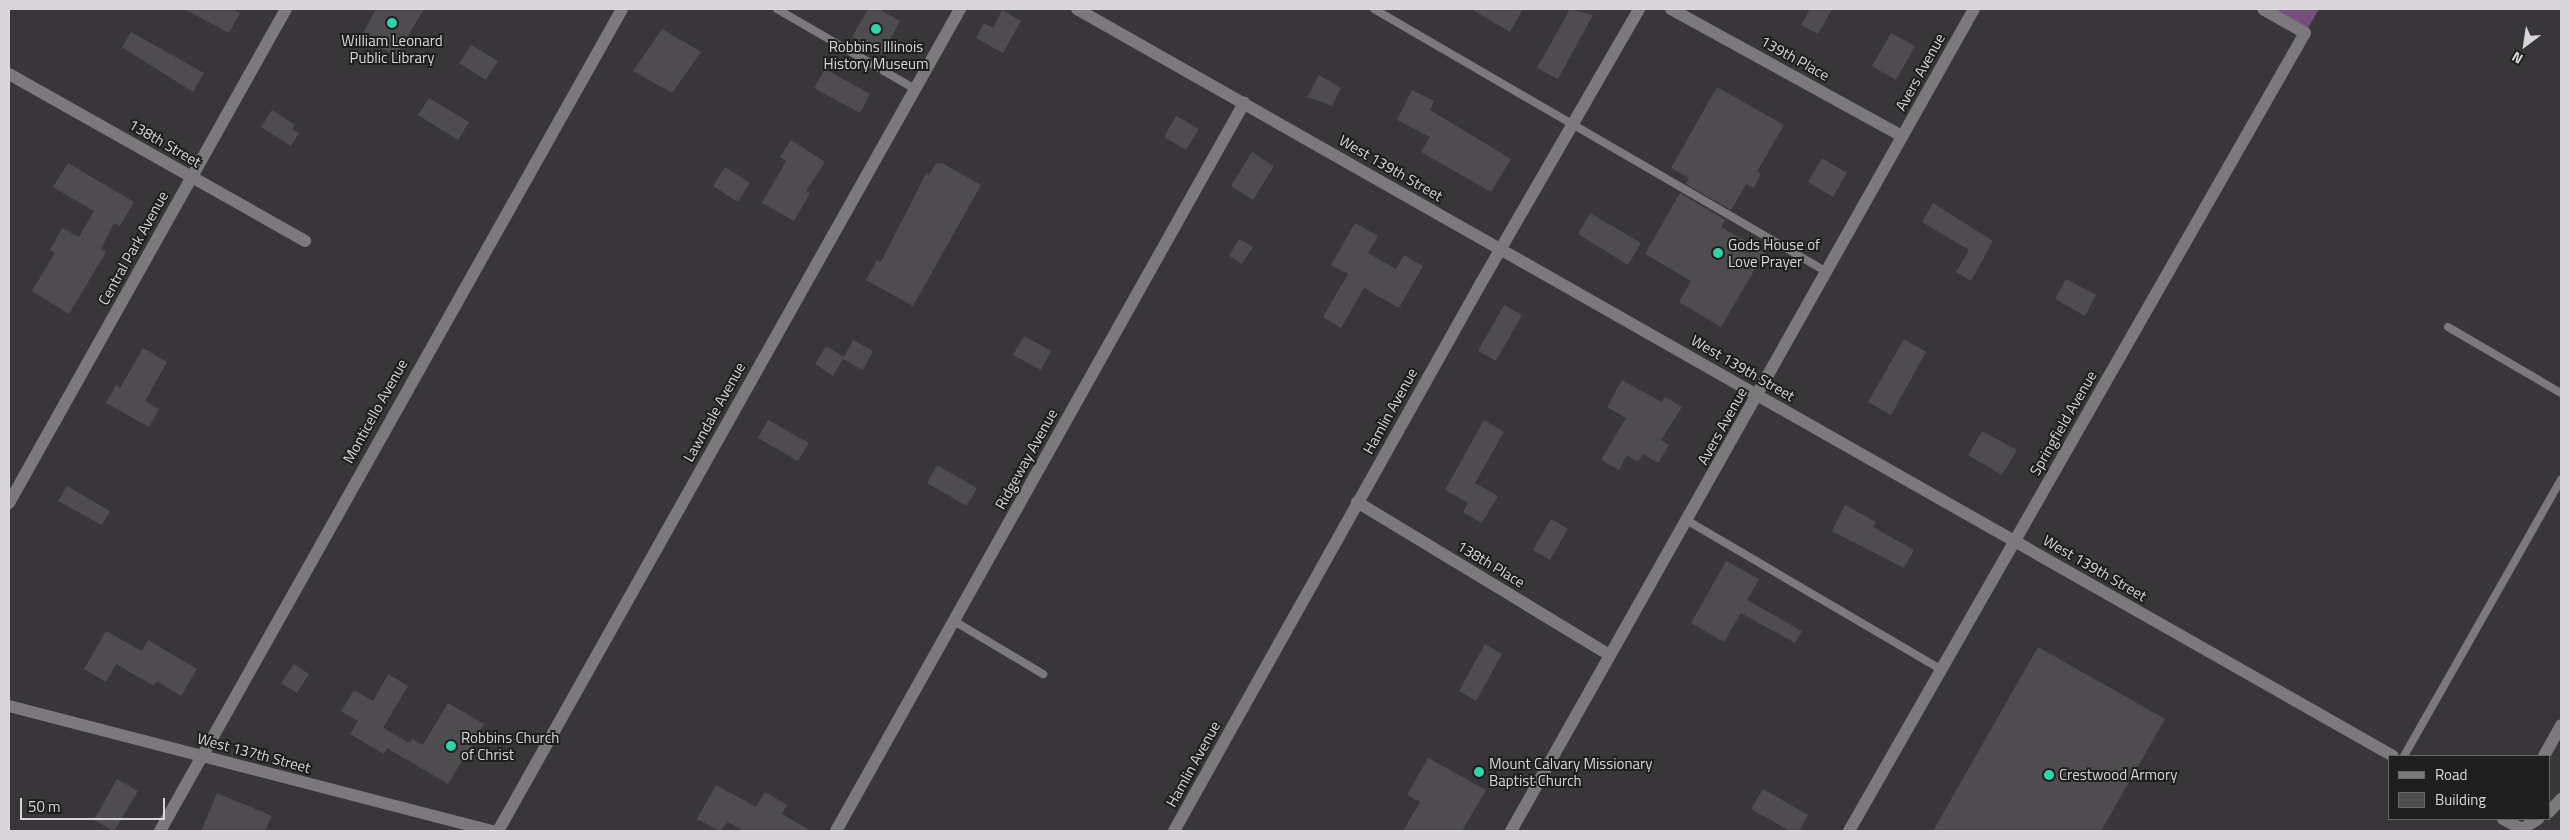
<!DOCTYPE html>
<html>
<head>
<meta charset="utf-8">
<style>
	body { margin:0 }
	#map { position:relative; width:2570px; height:840px; overflow:hidden; background:#383639; font-family:"Titillium Web",sans-serif }
	div>[style] { position:absolute }
	[style*='--x'] { left:calc(var(--x)*1px); top:calc(var(--y)*1px); width:calc(var(--w)*1px); rotate:calc(var(--a)*1deg) }
	.green>* { inset:0; background:#774f7f }
	.building>* { inset:0; background:#4f4c4f }
	.lane>* { height:8px; margin:-4px; padding:0 4px; transform-origin:4px; border-radius:4px; background:#7c797d }
	.street>* { height:12px; margin:-6px; padding:0 6px; transform-origin:6px; border-radius:6px; background:#7c797d }
	.secondary>* { height:12px; margin:-6px; padding:0 6px; transform-origin:6px; border-radius:6px; background:#7c797d }
	.dots>* { width:14px; height:14px; translate:-50% -50%; box-sizing:border-box; border:2px solid #1f1e1f; border-radius:50% }
	span { translate:-50% -50%; white-space:nowrap; text-align:center; line-height:1.15; -webkit-text-stroke:4px #1f1e1f; paint-order:stroke }
	.poi-label { font-size:15px; color:#d8d6d8 }
	.left { translate:0 -50%; text-align:left }
	.street-label { font-size:15px; color:#d8d6d8 }
	.frame { position:absolute; inset:0; border:10px solid #d8d6d8; pointer-events:none }
	.legend { position:absolute; left:2388px; top:755px; width:162px; height:65px; box-sizing:border-box; background:#1f1e1f; border:1px solid #696869; margin:0; padding:6px 9px; list-style:none; font-size:15px; color:#d8d6d8 }
	.legend li { display:flex; align-items:center; gap:10px; height:25px }
	.legend b { width:25px; border:1px solid #696869 }
	.north { position:absolute; left:2500px; top:20px; width:50px; height:50px; -webkit-text-stroke:4px #1f1e1f; paint-order:stroke; rotate:211deg; font-size:14px; font-weight:700; line-height:20px; text-align:center; color:#d8d6d8 }
	.north::after { content:''; display:block; margin:auto; width:18px; height:22px; background:#d8d6d8; clip-path:polygon(50% 0,100% 100%,50% 72%,0 100%) }
	.scale { position:absolute; left:20px; top:798px; width:145px; height:22px; box-sizing:border-box; border:2px solid #d8d6d8; border-top:0; padding-left:6px; font-size:15px; line-height:18px; white-space:nowrap; color:#d8d6d8; -webkit-text-stroke:4px #1f1e1f; paint-order:stroke }
</style>
</head>
<body>
<div id="map">
	<div class="green">
		<i style="clip-path:polygon(2263px 9px,2319px 9px,2305px 33px)"></i>
	</div>
	<div class="building">
		<i style="clip-path:polygon(184px 9px,232px 9px,240px 13px,229px 33px)"></i>
		<i style="clip-path:polygon(376px 9px,424px 9px,396px 56px,361px 37px)"></i>
		<i style="clip-path:polygon(868px 9px,879px 9px,900px 21px,882px 54px,852px 37px)"></i>
		<i style="clip-path:polygon(1471px 9px,1523px 9px,1510px 32px)"></i>
		<i style="clip-path:polygon(1570px 9px,1593px 15px,1558px 79px,1537px 68px)"></i>
		<i style="clip-path:polygon(1810px 9px,1832px 9px,1818px 34px,1801px 25px)"></i>
		<i style="clip-path:polygon(1002px 10px,1021px 21px,1003px 53px,976px 38px,984px 23px,993px 28px)"></i>
		<i style="clip-path:polygon(662px 29px,701px 52px,672px 93px,633px 71px)"></i>
		<i style="clip-path:polygon(131px 32px,204px 73px,193px 92px,122px 47px)"></i>
		<i style="clip-path:polygon(1891px 33px,1915px 46px,1896px 80px,1872px 66px)"></i>
		<i style="clip-path:polygon(471px 45px,498px 61px,486px 80px,459px 63px)"></i>
		<i style="clip-path:polygon(825px 69px,870px 94px,860px 113px,814px 88px)"></i>
		<i style="clip-path:polygon(1319px 75px,1341px 88px,1332px 106px,1307px 97px)"></i>
		<i style="clip-path:polygon(1717px 87px,1784px 125px,1757px 172px,1761px 174px,1754px 188px,1746px 184px,1731px 210px,1686px 184px,1689px 178px,1671px 168px)"></i>
		<i style="clip-path:polygon(1412px 90px,1434px 101px,1430px 110px,1511px 159px,1491px 192px,1421px 152px,1430px 137px,1397px 120px)"></i>
		<i style="clip-path:polygon(429px 98px,469px 122px,458px 140px,418px 115px)"></i>
		<i style="clip-path:polygon(272px 110px,295px 125px,292px 129px,299px 133px,291px 146px,261px 127px)"></i>
		<i style="clip-path:polygon(1176px 116px,1199px 129px,1186px 150px,1164px 137px)"></i>
		<i style="clip-path:polygon(791px 140px,825px 162px,806px 191px,810px 193px,794px 221px,762px 203px,786px 161px,780px 157px)"></i>
		<i style="clip-path:polygon(1252px 152px,1274px 166px,1253px 200px,1231px 186px)"></i>
		<i style="clip-path:polygon(1822px 158px,1847px 173px,1833px 197px,1808px 182px)"></i>
		<i style="clip-path:polygon(68px 163px,134px 202px,120px 226px,114px 223px,101px 249px,106px 252px,69px 314px,32px 291px,55px 253px,50px 250px,62px 228px,79px 237px,94px 211px,53px 187px)"></i>
		<i style="clip-path:polygon(942px 163px,981px 185px,913px 306px,866px 280px,877px 260px,881px 262px,926px 173px,929px 175px,936px 164px)"></i>
		<i style="clip-path:polygon(725px 167px,750px 183px,738px 202px,713px 186px)"></i>
		<i style="clip-path:polygon(1680px 193px,1725px 220px,1721px 227px,1765px 252px,1721px 327px,1679px 302px,1691px 281px,1645px 254px)"></i>
		<i style="clip-path:polygon(1933px 203px,1993px 241px,1971px 281px,1956px 272px,1969px 250px,1922px 222px)"></i>
		<i style="clip-path:polygon(1590px 213px,1641px 243px,1628px 265px,1578px 234px)"></i>
		<i style="clip-path:polygon(1355px 223px,1378px 236px,1368px 253px,1396px 269px,1404px 255px,1423px 266px,1399px 308px,1364px 288px,1341px 328px,1323px 317px,1348px 274px,1331px 265px)"></i>
		<i style="clip-path:polygon(1239px 239px,1253px 247px,1242px 264px,1229px 256px)"></i>
		<i style="clip-path:polygon(2066px 279px,2096px 295px,2085px 316px,2055px 299px)"></i>
		<i style="clip-path:polygon(1504px 305px,1522px 315px,1496px 361px,1478px 351px)"></i>
		<i style="clip-path:polygon(1024px 336px,1051px 351px,1041px 370px,1013px 355px)"></i>
		<i style="clip-path:polygon(1904px 339px,1926px 352px,1891px 415px,1868px 402px)"></i>
		<i style="clip-path:polygon(853px 340px,873px 351px,863px 370px,843px 359px,833px 376px,815px 364px,826px 346px,844px 357px)"></i>
		<i style="clip-path:polygon(143px 348px,167px 362px,145px 401px,159px 409px,149px 427px,106px 403px,116px 385px,120px 388px)"></i>
		<i style="clip-path:polygon(1622px 380px,1662px 402px,1665px 397px,1682px 407px,1661px 440px,1669px 445px,1658px 463px,1643px 454px,1638px 462px,1627px 455px,1619px 470px,1601px 460px,1626px 418px,1607px 407px)"></i>
		<i style="clip-path:polygon(768px 420px,809px 443px,798px 461px,758px 438px)"></i>
		<i style="clip-path:polygon(1484px 420px,1504px 432px,1475px 483px,1498px 496px,1482px 523px,1463px 512px,1468px 503px,1445px 490px)"></i>
		<i style="clip-path:polygon(1982px 431px,2017px 450px,2002px 475px,1968px 455px)"></i>
		<i style="clip-path:polygon(937px 465px,977px 488px,967px 506px,927px 483px)"></i>
		<i style="clip-path:polygon(67px 486px,110px 511px,102px 525px,58px 501px)"></i>
		<i style="clip-path:polygon(1845px 505px,1876px 522px,1873px 527px,1914px 550px,1904px 568px,1832px 531px)"></i>
		<i style="clip-path:polygon(1551px 519px,1568px 529px,1550px 560px,1533px 550px)"></i>
		<i style="clip-path:polygon(1726px 561px,1759px 579px,1747px 600px,1802px 631px,1795px 643px,1741px 613px,1724px 642px,1691px 623px)"></i>
		<i style="clip-path:polygon(106px 631px,142px 651px,148px 640px,197px 669px,181px 696px,157px 681px,154px 686px,116px 664px,106px 682px,84px 669px)"></i>
		<i style="clip-path:polygon(1485px 644px,1502px 654px,1476px 701px,1459px 691px)"></i>
		<i style="clip-path:polygon(2038px 647px,2165px 719px,2101px 831px,1933px 831px)"></i>
		<i style="clip-path:polygon(294px 664px,309px 674px,297px 693px,281px 683px)"></i>
		<i style="clip-path:polygon(388px 674px,408px 686px,383px 728px,410px 743px,412px 739px,423px 745px,448px 703px,484px 724px,448px 784px,387px 748px,384px 754px,350px 734px,358px 721px,341px 711px,354px 690px,373px 701px)"></i>
		<i style="clip-path:polygon(1428px 758px,1486px 790px,1462px 831px,1403px 831px,1420px 802px,1407px 795px)"></i>
		<i style="clip-path:polygon(117px 779px,138px 791px,114px 831px,94px 820px)"></i>
		<i style="clip-path:polygon(716px 785px,756px 807px,765px 792px,787px 805px,782px 814px,811px 831px,744px 831px,728px 822px,720px 831px,697px 819px)"></i>
		<i style="clip-path:polygon(1763px 789px,1808px 815px,1799px 831px,1790px 831px,1751px 809px)"></i>
		<i style="clip-path:polygon(217px 793px,272px 816px,265px 831px,201px 831px)"></i>
	</div>
	<div class="lane">
		<i style="--x:777;--y:9;--w:160;--a:30.1"></i>
		<i style="--x:1374;--y:9;--w:524;--a:30.14"></i>
		<i style="--x:2448;--y:327;--w:131;--a:30.3"></i>
		<i style="--x:1688;--y:521;--w:292;--a:30.4"></i>
		<i style="--x:954;--y:621;--w:104;--a:30.8"></i>
		<i style="--x:2404;--y:756;--w:318;--a:-60.4"></i>
	</div>
	<div class="street">
		<i style="--x:1077;--y:9;--w:1513;--a:29.58"></i>
		<i style="--x:1671;--y:9;--w:264;--a:28.8"></i>
		<i style="--x:9;--y:74;--w:340;--a:29.4"></i>
		<i style="--x:1357;--y:502;--w:293;--a:31.2"></i>
		<i style="--x:9;--y:503;--w:566;--a:-60.72"></i>
		<i style="--x:2503;--y:819;--w:21;--a:28"></i>
		<i style="--x:160;--y:831;--w:943;--a:-60.66"></i>
		<i style="--x:498;--y:831;--w:943;--a:-60.66"></i>
		<i style="--x:836;--y:831;--w:835;--a:-60.73"></i>
		<i style="--x:1174;--y:831;--w:628;--a:-60.74"></i>
		<i style="--x:1481;--y:283;--w:316;--a:-60"></i>
		<i style="--x:1511;--y:831;--w:943;--a:-60.61"></i>
		<i style="--x:1849;--y:831;--w:919;--a:-60.26"></i>
		<i style="--x:2305;--y:33;--w:48;--a:-150.3"></i>
	</div>
	<div class="secondary">
		<i style="--x:9;--y:706;--w:498;--a:14.5"></i>
		<i style="--x:2544;--y:756;--w:35;--a:-61"></i>
		<i style="--x:2549;--y:812;--w:18;--a:-47"></i>
		<i style="--x:2522;--y:829;--w:19;--a:-32"></i>
	</div>
	<div class="dots">
		<i style="left:392px;top:23px;background:#2fd4aa"></i>
		<i style="left:876px;top:29px;background:#2fd4aa"></i>
		<i style="left:1718px;top:253px;background:#2fd4aa"></i>
		<i style="left:451px;top:746px;background:#2fd4aa"></i>
		<i style="left:1479px;top:772px;background:#2fd4aa"></i>
		<i style="left:2049px;top:775px;background:#2fd4aa"></i>
	</div>
	<div class="poi-label">
		<span style="left:392px;top:49px">William Leonard<br>Public Library</span>
		<span style="left:876px;top:55px">Robbins Illinois<br>History Museum</span>
		<span class="left" style="left:1728px;top:253px">Gods House of<br>Love Prayer</span>
		<span class="left" style="left:461px;top:746px">Robbins Church<br>of Christ</span>
		<span class="left" style="left:1489px;top:772px">Mount Calvary Missionary<br>Baptist Church</span>
		<span class="left" style="left:2059px;top:775px">Crestwood Armory</span>
	</div>
	<div class="street-label">
		<span style="left:1795px;top:58px;rotate:29deg">139th Place</span>
		<span style="left:1920px;top:72px;rotate:-61deg">Avers Avenue</span>
		<span style="left:165px;top:143px;rotate:30deg">138th Street</span>
		<span style="left:1391px;top:168px;rotate:30deg">West 139th Street</span>
		<span style="left:133px;top:248px;rotate:-61deg">Central Park Avenue</span>
		<span style="left:1743px;top:368px;rotate:30deg">West 139th Street</span>
		<span style="left:375px;top:411px;rotate:-61deg">Monticello Avenue</span>
		<span style="left:1390px;top:411px;rotate:-61deg">Hamlin Avenue</span>
		<span style="left:714px;top:412px;rotate:-61deg">Lawndale Avenue</span>
		<span style="left:2063px;top:423px;rotate:-60deg">Springfield Avenue</span>
		<span style="left:1722px;top:426px;rotate:-61deg">Avers Avenue</span>
		<span style="left:1026px;top:459px;rotate:-61deg">Ridgeway Avenue</span>
		<span style="left:1491px;top:564px;rotate:31deg">138th Place</span>
		<span style="left:2095px;top:568px;rotate:30deg">West 139th Street</span>
		<span style="left:254px;top:753px;rotate:15deg">West 137th Street</span>
		<span style="left:1193px;top:764px;rotate:-61deg">Hamlin Avenue</span>
	</div>
	<div class="frame"></div>
	<ul class="legend">
	<li><b style="height:6px;background:#7c797d"></b>Road</li>
	<li><b style="height:14px;background:#4f4c4f"></b>Building</li>
	</ul>
	<div class="north">N</div>
	<div class="scale">50 m</div>
</div>
</body>
</html>
